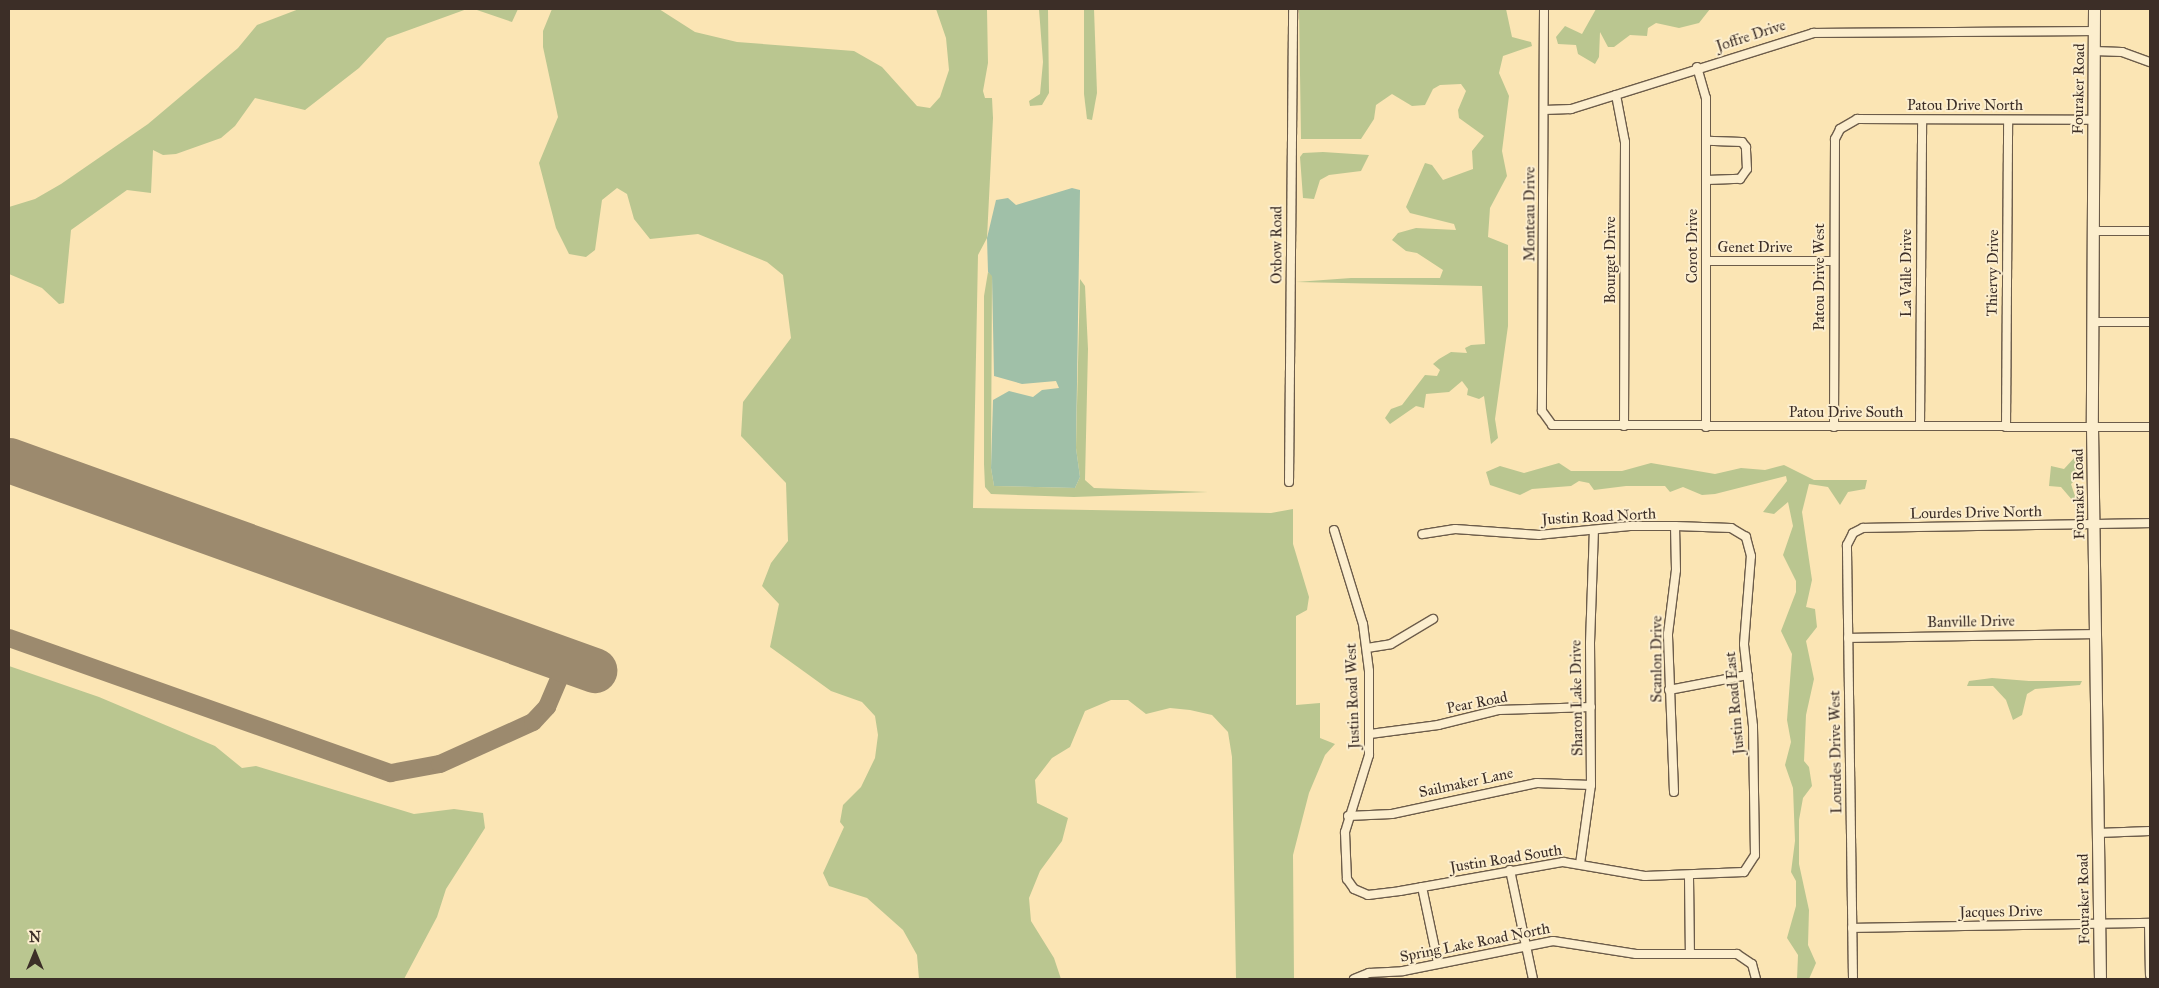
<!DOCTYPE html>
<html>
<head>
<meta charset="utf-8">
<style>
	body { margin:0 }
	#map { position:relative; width:2159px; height:988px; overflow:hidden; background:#fbe5b4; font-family:"IM FELL Great Primer",serif }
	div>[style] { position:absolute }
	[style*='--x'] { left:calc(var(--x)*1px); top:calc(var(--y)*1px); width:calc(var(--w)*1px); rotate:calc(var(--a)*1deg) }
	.green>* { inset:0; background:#bac690 }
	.water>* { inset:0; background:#a0c0a8 }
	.taxiway>* { height:18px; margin:-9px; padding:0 9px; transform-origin:9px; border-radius:9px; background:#9c8a6e }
	.runway>* { height:45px; margin:-22.5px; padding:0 22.5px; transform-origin:22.5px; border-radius:22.5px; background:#9c8a6e }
	.roads { filter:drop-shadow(1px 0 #6c5c4a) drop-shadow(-1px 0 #6c5c4a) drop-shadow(0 1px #6c5c4a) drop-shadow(0 -1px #6c5c4a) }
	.minor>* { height:8px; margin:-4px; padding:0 4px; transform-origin:4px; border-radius:4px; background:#fceece }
	.secondary>* { height:11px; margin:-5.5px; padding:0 5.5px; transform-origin:5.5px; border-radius:5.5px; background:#fceece }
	span { translate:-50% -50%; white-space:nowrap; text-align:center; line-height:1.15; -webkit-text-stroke:4px #fceece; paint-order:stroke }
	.street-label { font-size:15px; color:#3c2e27 }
	.frame { position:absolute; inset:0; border:10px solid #3c2e27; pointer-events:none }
	.north { position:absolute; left:10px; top:928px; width:50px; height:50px; -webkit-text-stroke:4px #fceece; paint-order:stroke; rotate:0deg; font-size:14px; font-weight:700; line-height:20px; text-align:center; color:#3c2e27 }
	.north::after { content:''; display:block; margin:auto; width:18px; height:22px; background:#3c2e27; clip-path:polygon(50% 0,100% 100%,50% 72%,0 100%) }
</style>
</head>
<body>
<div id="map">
	<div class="green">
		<i style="clip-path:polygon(299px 9px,467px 9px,387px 38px,359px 68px,305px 110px,255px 98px,235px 126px,221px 138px,176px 154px,163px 155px,153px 150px,151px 193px,127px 190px,71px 230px,64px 303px,59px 304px,42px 288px,9px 274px,9px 207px,35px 199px,61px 184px,148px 124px,238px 48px,257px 25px)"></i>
		<i style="clip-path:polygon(474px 9px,518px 9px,512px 22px)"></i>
		<i style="clip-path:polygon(552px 9px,659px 9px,695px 32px,737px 42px,854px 51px,882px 67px,917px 106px,930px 108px,940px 97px,949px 70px,946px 38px,936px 9px,987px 9px,988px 63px,983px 91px,985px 98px,992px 98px,993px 118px,987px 238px,978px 255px,973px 508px,1271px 513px,1293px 509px,1293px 544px,1309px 597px,1307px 610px,1296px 616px,1296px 705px,1320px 703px,1320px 738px,1335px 744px,1325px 755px,1309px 793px,1293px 855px,1294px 979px,1236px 979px,1232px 757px,1228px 732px,1212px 715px,1190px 710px,1170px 708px,1146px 714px,1128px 700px,1111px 700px,1085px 711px,1070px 747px,1052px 758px,1035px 780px,1037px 803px,1068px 818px,1062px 841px,1040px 871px,1029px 898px,1031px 921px,1054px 958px,1061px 979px,919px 979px,917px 955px,903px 930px,867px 898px,829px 886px,823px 873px,844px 827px,840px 822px,843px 805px,861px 787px,875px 758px,878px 735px,875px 716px,862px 702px,831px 691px,770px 647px,779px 604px,762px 586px,771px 563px,788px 541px,786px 483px,741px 436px,743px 402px,791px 338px,783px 275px,767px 262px,698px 234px,650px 239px,634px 219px,627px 194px,617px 188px,602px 200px,595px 250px,586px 257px,569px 254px,556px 228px,539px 163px,558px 117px,543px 47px,543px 31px)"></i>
		<i style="clip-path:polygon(1039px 9px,1048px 9px,1049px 93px,1042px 105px,1030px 106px,1029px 101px,1040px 94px,1043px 62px)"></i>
		<i style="clip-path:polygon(1084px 9px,1094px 9px,1097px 93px,1092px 120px,1087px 119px,1084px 94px)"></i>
		<i style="clip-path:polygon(1299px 9px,1506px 9px,1512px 37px,1531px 42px,1532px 46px,1503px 56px,1499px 73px,1509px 96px,1502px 151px,1507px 176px,1490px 208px,1488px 237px,1508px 245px,1508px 326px,1495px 419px,1498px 438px,1491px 444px,1484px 396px,1479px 399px,1467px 395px,1468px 389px,1462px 381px,1449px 392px,1426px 394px,1424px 408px,1416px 406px,1390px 424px,1385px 418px,1391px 409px,1402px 405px,1425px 375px,1437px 376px,1440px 370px,1433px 364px,1439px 359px,1451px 352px,1467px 353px,1465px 348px,1471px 345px,1485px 344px,1482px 286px,1296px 282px,1351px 278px,1440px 278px,1443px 270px,1417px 253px,1406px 251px,1392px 240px,1398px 233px,1416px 228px,1456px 230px,1454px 224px,1410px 213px,1406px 207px,1425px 163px,1432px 165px,1443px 180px,1473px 169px,1472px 151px,1484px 136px,1459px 118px,1458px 110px,1466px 91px,1461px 84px,1440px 85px,1433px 89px,1425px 105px,1412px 106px,1392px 94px,1376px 105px,1374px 119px,1361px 139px,1301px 139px)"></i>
		<i style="clip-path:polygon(1596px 9px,1710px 9px,1699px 23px,1679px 28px,1656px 23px,1648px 28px,1647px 36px,1630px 35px,1614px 47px,1608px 47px,1600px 32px,1599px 57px,1595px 64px,1578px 54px,1576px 45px,1558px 44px,1556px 37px,1565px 26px,1582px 34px)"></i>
		<i style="clip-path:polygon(1323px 152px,1369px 155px,1361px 171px,1329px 175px,1320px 180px,1314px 199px,1303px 198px,1300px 157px,1303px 153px)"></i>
		<i style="clip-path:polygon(988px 272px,992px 275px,991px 468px,994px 486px,1075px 488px,1080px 477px,1076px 448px,1080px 279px,1085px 286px,1088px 349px,1085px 480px,1094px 488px,1208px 492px,1074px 497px,991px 494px,985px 487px,984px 464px,984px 296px)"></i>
		<i style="clip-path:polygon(2080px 449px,2082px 474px,2071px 484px,2079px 508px,2061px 487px,2049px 486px,2051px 466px,2064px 469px,2075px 457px,2075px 450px)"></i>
		<i style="clip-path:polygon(1559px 463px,1571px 471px,1622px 471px,1651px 463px,1715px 474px,1741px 468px,1765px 470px,1784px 465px,1814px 480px,1867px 480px,1865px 489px,1848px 492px,1840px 505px,1828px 487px,1809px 484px,1802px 512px,1812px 580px,1806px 607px,1815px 609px,1817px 627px,1806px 641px,1814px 679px,1806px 715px,1804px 761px,1809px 767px,1812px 786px,1803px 798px,1799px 820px,1799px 864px,1809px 910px,1808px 945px,1816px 963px,1809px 979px,1797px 979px,1798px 955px,1787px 938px,1796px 906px,1796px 881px,1791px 872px,1795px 841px,1793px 788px,1785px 765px,1791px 742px,1787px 720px,1792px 654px,1781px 631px,1796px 592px,1796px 581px,1783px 555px,1793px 526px,1788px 502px,1774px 514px,1763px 512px,1787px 481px,1786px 476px,1715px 494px,1702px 495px,1683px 487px,1670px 492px,1665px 486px,1626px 486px,1594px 490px,1589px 483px,1579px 481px,1571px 486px,1532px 489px,1520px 495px,1490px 485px,1486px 472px,1500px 466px,1524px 473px)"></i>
		<i style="clip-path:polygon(9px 666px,99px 697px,215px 746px,242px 768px,256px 766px,414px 814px,454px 809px,483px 813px,485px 828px,446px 889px,437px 917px,404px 979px,9px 979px)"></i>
		<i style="clip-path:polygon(1992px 678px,2029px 681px,2082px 681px,2080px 685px,2035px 689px,2027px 694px,2022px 715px,2013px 720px,2006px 700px,1993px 686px,1967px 686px,1969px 681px)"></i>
	</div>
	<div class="water">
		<i style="clip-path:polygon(1072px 188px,1080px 190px,1076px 448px,1080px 477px,1075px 488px,994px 486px,991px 468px,993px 400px,1009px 391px,1033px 397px,1042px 390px,1059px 388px,1056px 381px,1022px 384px,994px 376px,992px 276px,988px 272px,987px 238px,996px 200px,1008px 198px,1016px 205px)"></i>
	</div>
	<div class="taxiway">
		<i style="--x:9;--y:638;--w:405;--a:19.5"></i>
		<i style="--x:391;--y:773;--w:50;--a:-10.4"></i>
		<i style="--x:440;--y:764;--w:102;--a:-24.3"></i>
		<i style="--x:533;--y:722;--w:21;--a:-47"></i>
		<i style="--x:547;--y:707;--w:51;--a:-66.9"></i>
	</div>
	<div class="runway">
		<i style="--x:9;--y:460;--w:622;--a:19.75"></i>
	</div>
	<div class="roads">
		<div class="minor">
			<i style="--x:1544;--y:9;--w:402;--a:90.3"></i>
			<i style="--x:1542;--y:411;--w:17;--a:54"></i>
			<i style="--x:1552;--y:425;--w:598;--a:0.19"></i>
			<i style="--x:2094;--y:51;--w:28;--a:2"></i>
			<i style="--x:2122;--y:52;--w:30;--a:20"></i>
			<i style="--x:1697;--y:67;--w:32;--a:74"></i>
			<i style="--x:1706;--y:98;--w:329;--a:90"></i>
			<i style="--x:1616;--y:95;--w:48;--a:79.2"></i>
			<i style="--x:1625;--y:142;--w:284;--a:90.2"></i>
			<i style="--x:1544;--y:110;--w:27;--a:-2"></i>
			<i style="--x:1571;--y:109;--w:254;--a:-17.4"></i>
			<i style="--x:1813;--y:33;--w:281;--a:-0.4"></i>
			<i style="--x:1707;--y:180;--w:33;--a:-2"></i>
			<i style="--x:1740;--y:179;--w:12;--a:-55"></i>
			<i style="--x:1747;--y:169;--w:22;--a:-93"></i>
			<i style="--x:1746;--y:147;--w:6;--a:-129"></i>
			<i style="--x:1742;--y:142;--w:35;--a:-178"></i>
			<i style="--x:2093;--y:231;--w:57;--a:0"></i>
			<i style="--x:1707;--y:261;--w:127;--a:0"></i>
			<i style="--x:2093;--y:322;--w:57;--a:0"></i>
			<i style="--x:1920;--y:426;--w:306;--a:-89.6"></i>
			<i style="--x:1834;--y:427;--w:288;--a:-89.8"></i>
			<i style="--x:1835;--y:139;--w:11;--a:-63"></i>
			<i style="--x:1840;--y:129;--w:20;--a:-30"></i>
			<i style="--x:1857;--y:119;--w:236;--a:0.2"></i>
			<i style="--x:2006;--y:427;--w:307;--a:-89.6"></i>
			<i style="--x:1289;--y:482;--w:473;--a:-89.5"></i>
			<i style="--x:1334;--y:530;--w:98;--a:72.9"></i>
			<i style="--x:1363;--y:624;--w:47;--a:82.7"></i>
			<i style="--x:1369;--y:671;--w:84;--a:90"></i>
			<i style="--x:1369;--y:755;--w:81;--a:107.3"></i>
			<i style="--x:1345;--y:832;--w:47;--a:87.6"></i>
			<i style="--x:1347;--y:879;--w:12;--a:55"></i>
			<i style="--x:1354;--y:889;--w:15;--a:23"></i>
			<i style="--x:1368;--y:895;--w:32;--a:-7"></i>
			<i style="--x:1400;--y:891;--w:166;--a:-10.1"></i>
			<i style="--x:1563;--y:862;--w:83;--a:9.7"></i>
			<i style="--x:1645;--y:876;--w:99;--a:-2.3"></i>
			<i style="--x:1744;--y:872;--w:20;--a:-57"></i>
			<i style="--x:1755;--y:855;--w:129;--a:-90.9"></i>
			<i style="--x:1753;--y:726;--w:82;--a:-96.3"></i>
			<i style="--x:1744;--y:644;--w:88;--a:-85.5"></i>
			<i style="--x:1751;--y:556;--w:20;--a:-105"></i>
			<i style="--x:1746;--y:537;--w:17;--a:-149"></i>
			<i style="--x:1731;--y:528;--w:56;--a:-178"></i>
			<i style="--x:1675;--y:526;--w:45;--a:180"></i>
			<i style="--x:1630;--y:526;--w:91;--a:174.4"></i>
			<i style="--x:1539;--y:535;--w:84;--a:-175.9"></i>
			<i style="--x:1455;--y:529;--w:33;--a:171"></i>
			<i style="--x:1848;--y:638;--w:247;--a:-0.9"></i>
			<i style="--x:1367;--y:648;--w:24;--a:-9"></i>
			<i style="--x:1391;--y:644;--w:49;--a:-30.8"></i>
			<i style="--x:1669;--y:690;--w:80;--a:-10.8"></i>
			<i style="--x:1370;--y:734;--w:69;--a:-7.5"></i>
			<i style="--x:1438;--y:725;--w:63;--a:-13.8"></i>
			<i style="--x:1499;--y:710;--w:92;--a:-1.9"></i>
			<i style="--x:1674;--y:792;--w:158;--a:-92.2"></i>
			<i style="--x:1668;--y:634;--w:64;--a:-82.9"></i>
			<i style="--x:1676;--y:570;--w:44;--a:-91.3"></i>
			<i style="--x:1348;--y:816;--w:44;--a:-2.6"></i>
			<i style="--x:1392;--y:814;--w:148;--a:-12.1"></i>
			<i style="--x:1537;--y:783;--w:54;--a:2.1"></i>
			<i style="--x:2098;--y:833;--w:52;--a:-2.2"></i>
			<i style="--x:1580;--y:864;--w:80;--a:-82.1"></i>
			<i style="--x:1591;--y:785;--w:142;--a:-90.4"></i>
			<i style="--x:1590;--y:643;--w:112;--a:-88"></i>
			<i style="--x:1510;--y:870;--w:111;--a:78.1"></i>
			<i style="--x:1689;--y:877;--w:77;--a:89.3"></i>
			<i style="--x:1422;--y:887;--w:78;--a:78.1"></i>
			<i style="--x:2149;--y:924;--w:51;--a:88.9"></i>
			<i style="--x:1852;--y:928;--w:298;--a:-1"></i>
			<i style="--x:1354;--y:979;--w:16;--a:-22"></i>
			<i style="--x:1369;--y:973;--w:34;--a:-3"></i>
			<i style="--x:1403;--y:971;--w:153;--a:-11.3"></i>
			<i style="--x:1553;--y:941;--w:84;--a:8.9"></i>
			<i style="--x:1636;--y:954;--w:101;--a:0"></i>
			<i style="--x:1737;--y:954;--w:18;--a:34"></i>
			<i style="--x:1752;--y:964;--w:16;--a:75"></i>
			<i style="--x:1853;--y:979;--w:434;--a:-90.8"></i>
			<i style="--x:1847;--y:545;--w:13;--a:-63"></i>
			<i style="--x:1853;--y:533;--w:11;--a:-27"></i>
			<i style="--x:1863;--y:528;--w:287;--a:-1"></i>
		</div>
		<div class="secondary">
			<i style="--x:2094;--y:9;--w:418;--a:90.3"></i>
			<i style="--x:2092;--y:427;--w:552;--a:89.17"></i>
		</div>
	</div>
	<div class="street-label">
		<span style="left:1751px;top:36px;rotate:-18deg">Joffre Drive</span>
		<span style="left:2079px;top:89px;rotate:-89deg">Fouraker Road</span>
		<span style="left:1965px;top:106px">Patou Drive North</span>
		<span style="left:1530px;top:214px;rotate:-90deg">Monteau Drive</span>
		<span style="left:1277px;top:245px;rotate:-90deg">Oxbow Road</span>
		<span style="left:1693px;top:246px;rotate:-90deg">Corot Drive</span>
		<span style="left:1755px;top:248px">Genet Drive</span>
		<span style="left:1611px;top:260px;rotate:-90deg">Bourget Drive</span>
		<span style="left:1907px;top:273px;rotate:-90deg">La Valle Drive</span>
		<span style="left:1993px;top:273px;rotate:-89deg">Thiervy Drive</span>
		<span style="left:1820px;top:277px;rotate:-90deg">Patou Drive West</span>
		<span style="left:1846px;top:413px">Patou Drive South</span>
		<span style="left:2079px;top:494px;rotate:-91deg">Fouraker Road</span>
		<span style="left:1976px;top:513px;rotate:-1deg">Lourdes Drive North</span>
		<span style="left:1599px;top:517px;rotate:-3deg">Justin Road North</span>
		<span style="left:1971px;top:622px;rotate:-1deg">Banville Drive</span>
		<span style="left:1657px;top:659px;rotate:-90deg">Scanlon Drive</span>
		<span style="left:1353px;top:696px;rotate:-92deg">Justin Road West</span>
		<span style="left:1577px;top:698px;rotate:-91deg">Sharon Lake Drive</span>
		<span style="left:1477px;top:703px;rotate:-11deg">Pear Road</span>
		<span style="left:1735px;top:703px;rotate:-95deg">Justin Road East</span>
		<span style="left:1836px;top:752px;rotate:-91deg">Lourdes Drive West</span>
		<span style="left:1466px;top:783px;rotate:-12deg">Sailmaker Lane</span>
		<span style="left:1506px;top:859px;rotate:-9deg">Justin Road South</span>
		<span style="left:2084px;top:899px;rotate:-91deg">Fouraker Road</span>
		<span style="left:2001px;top:912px;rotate:-1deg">Jacques Drive</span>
		<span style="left:1475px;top:943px;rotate:-11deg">Spring Lake Road North</span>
	</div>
	<div class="frame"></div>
	<div class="north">N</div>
</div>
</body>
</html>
